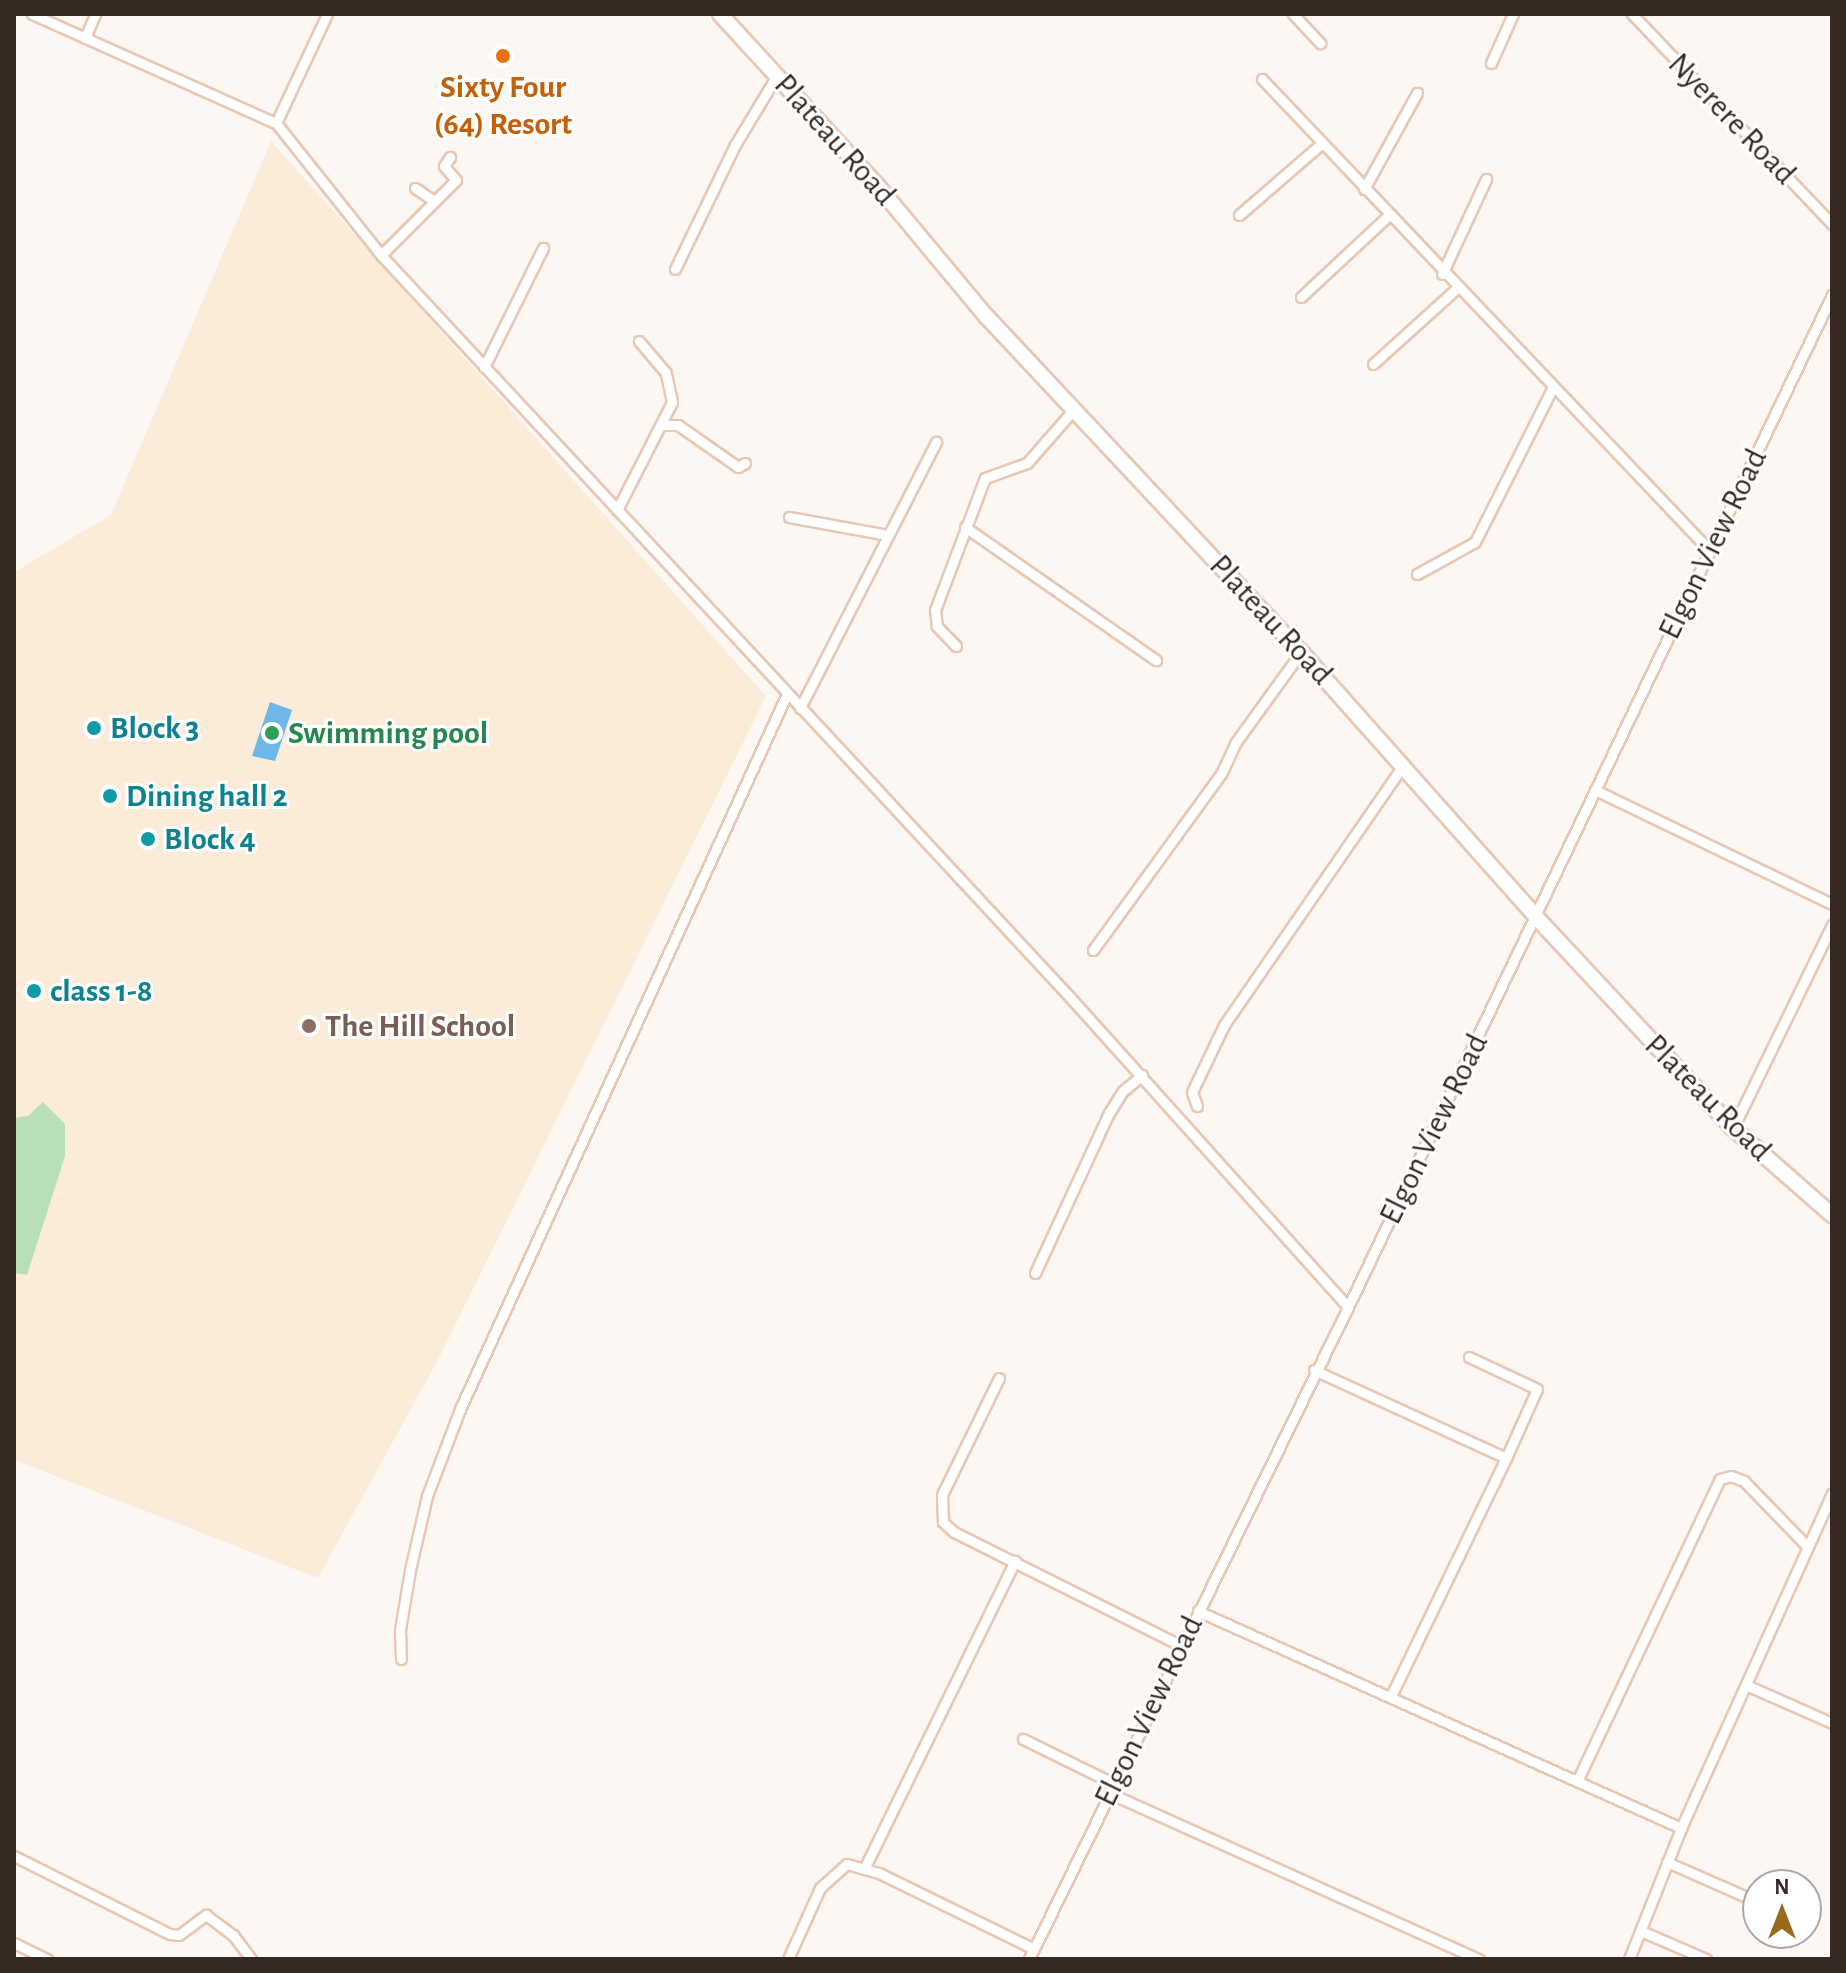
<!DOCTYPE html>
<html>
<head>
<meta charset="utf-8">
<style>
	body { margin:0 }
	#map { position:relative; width:1846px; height:1973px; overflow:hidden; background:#fdf7f3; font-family:"Alegreya Sans",sans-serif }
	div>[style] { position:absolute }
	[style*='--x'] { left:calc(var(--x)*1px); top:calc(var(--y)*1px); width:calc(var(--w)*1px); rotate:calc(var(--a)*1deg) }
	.education>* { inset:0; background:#fbecd9 }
	.green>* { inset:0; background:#b8dfba }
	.water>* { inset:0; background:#6db8e8 }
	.roads { filter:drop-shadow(2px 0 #e7c8b5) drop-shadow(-2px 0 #e7c8b5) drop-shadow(0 2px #e7c8b5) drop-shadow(0 -2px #e7c8b5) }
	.street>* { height:9px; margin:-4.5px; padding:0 4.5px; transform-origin:4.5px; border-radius:4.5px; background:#fff }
	.secondary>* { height:14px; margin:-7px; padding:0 7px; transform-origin:7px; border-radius:7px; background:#fff }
	.dots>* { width:22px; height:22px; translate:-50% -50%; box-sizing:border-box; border:4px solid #fff; border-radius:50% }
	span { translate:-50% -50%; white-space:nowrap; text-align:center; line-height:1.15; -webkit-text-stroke:6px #fff; paint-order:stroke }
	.food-label { font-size:32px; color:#c56008; font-weight:700 }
	.street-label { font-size:32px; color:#352922 }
	.culture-label { font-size:32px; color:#0d838f; font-weight:700 }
	.left { translate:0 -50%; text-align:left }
	.leisure-label { font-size:32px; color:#27864d; font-weight:700 }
	.education-label { font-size:32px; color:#785e54; font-weight:700 }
	.frame { position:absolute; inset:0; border:16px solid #352922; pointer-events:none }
	.north { position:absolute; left:1742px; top:1869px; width:80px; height:80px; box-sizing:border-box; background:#fff; border:2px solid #aea9a7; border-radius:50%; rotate:0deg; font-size:22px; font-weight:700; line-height:32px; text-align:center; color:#352922 }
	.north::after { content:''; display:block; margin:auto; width:28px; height:36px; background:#9b691d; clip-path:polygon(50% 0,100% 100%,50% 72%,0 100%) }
</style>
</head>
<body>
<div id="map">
	<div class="education">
		<i style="clip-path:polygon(271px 141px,766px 696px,440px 1356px,318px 1578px,14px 1460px,14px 572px,111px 515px)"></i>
	</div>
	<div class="green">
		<i style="clip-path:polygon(43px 1102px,65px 1124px,65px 1156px,27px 1275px,14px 1273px,14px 1118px,28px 1116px)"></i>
	</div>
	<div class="water">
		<i style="clip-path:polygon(270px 702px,292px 710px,275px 761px,252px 756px)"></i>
	</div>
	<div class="roads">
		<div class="street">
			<i style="--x:32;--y:14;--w:267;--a:24.1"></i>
			<i style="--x:276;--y:123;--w:169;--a:51.5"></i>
			<i style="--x:381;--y:255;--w:1010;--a:47.13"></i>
			<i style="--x:1068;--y:995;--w:419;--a:48.1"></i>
			<i style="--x:1293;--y:14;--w:40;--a:47"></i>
			<i style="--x:1632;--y:14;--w:290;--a:46.4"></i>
			<i style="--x:85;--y:38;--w:26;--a:-67"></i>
			<i style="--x:1491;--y:63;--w:54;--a:-65.8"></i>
			<i style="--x:1262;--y:79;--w:651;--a:46.49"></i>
			<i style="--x:276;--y:123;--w:120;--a:-64.9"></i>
			<i style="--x:415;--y:188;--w:23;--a:34"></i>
			<i style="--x:1364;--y:189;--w:110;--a:-61.1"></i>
			<i style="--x:1239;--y:215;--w:110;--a:-40.9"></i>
			<i style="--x:381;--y:255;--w:106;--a:-45"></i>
			<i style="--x:456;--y:180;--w:18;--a:-131"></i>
			<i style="--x:444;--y:166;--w:11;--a:-56"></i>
			<i style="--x:675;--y:269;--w:138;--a:-64.2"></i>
			<i style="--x:735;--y:145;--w:82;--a:-59"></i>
			<i style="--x:1442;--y:274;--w:105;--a:-65.1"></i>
			<i style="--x:1301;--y:297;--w:119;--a:-43"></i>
			<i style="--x:1373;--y:364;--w:112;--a:-42.1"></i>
			<i style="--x:484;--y:367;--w:133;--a:-63.6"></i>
			<i style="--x:663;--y:425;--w:15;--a:0"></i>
			<i style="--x:678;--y:425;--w:73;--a:35"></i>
			<i style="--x:738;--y:467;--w:8;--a:-30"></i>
			<i style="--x:617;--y:510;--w:121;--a:-63"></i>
			<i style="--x:672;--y:402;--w:30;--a:-102"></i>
			<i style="--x:666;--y:373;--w:42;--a:-130.2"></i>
			<i style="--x:789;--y:517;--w:101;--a:10.3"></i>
			<i style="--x:965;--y:527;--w:233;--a:34.9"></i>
			<i style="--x:1417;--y:574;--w:66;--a:-28.9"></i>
			<i style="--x:1475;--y:542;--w:171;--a:-63.3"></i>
			<i style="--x:956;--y:646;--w:28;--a:-134"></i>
			<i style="--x:937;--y:626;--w:16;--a:-97"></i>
			<i style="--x:935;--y:610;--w:141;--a:-69.3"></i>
			<i style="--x:985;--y:478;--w:45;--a:-19.7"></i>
			<i style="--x:1027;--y:463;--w:73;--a:-48.9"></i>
			<i style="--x:800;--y:708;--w:299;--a:-62.9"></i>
			<i style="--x:1595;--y:790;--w:263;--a:25.7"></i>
			<i style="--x:1093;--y:950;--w:218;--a:-54"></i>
			<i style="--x:1221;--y:774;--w:35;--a:-65"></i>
			<i style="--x:1236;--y:742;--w:111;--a:-54.2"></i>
			<i style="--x:1197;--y:1106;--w:15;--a:-110"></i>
			<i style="--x:1192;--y:1092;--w:74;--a:-64.5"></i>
			<i style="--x:1224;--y:1025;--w:317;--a:-55.4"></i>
			<i style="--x:1733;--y:1128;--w:226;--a:-64"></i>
			<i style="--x:1035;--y:1273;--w:176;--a:-65.2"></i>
			<i style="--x:1109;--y:1113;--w:26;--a:-58"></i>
			<i style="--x:1123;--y:1091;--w:25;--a:-40"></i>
			<i style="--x:1469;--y:1357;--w:75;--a:25.2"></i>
			<i style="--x:1537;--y:1389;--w:76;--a:114.2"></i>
			<i style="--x:1314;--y:1370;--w:211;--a:24.6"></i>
			<i style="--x:1506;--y:1458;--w:264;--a:115.8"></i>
			<i style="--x:999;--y:1378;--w:130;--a:116"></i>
			<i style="--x:942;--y:1495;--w:27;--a:88"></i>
			<i style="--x:943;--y:1522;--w:15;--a:42"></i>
			<i style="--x:954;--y:1532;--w:253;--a:26.6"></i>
			<i style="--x:1198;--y:1611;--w:530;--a:24.19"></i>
			<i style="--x:401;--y:1659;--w:29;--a:-92"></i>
			<i style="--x:400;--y:1630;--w:61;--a:-80.5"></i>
			<i style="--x:410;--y:1570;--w:76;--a:-77.1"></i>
			<i style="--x:427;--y:1496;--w:93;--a:-69.2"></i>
			<i style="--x:460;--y:1409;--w:784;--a:-65.43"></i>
			<i style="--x:1746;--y:1685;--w:94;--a:23.8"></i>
			<i style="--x:1023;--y:1739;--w:100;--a:26.1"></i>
			<i style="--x:1578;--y:1779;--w:332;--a:-64.7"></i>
			<i style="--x:1720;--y:1479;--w:11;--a:-15"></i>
			<i style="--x:1731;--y:1476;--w:14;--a:21"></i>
			<i style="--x:1744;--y:1481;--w:91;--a:45.9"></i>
			<i style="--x:1109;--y:1793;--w:406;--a:24.2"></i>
			<i style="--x:14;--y:1856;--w:174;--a:26.6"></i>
			<i style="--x:170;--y:1934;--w:9;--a:6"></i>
			<i style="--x:179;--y:1935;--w:34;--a:-37"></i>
			<i style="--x:206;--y:1915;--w:34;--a:37"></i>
			<i style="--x:233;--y:1935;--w:30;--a:53"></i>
			<i style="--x:1667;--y:1862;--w:99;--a:23.7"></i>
			<i style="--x:865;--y:1867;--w:341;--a:-63.9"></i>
			<i style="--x:1641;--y:1931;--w:71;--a:23.3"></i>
			<i style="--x:14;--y:1943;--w:37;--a:26"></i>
			<i style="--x:788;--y:1959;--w:78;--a:-65.7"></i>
			<i style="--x:820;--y:1888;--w:36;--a:-42"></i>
			<i style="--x:847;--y:1864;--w:35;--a:16"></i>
			<i style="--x:881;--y:1874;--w:170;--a:26.1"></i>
			<i style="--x:1029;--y:1959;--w:726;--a:-63.93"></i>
			<i style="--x:1348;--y:1307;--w:1122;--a:-64.44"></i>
			<i style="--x:1629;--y:1959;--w:141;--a:-68.3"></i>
			<i style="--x:1681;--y:1828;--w:367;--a:-65.7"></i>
		</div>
		<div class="secondary">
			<i style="--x:720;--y:14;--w:239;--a:47.5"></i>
			<i style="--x:881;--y:190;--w:165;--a:50.2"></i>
			<i style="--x:987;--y:317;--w:459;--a:46.9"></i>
			<i style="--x:1301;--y:652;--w:354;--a:48.4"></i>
			<i style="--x:1536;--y:917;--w:289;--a:47"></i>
			<i style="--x:1733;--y:1128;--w:132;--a:41.3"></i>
		</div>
	</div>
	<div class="dots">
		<i style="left:503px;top:56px;background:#e8710a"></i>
		<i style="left:94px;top:728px;background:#0f9aa8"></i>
		<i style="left:272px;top:733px;background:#2e9e5b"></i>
		<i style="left:110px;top:796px;background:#0f9aa8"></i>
		<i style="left:148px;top:839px;background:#0f9aa8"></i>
		<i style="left:34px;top:991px;background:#0f9aa8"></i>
		<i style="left:309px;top:1026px;background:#8d6e63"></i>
	</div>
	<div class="food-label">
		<span style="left:503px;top:106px">Sixty Four<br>(64) Resort</span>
	</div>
	<div class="street-label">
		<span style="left:1732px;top:119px;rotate:46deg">Nyerere Road</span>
		<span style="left:835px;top:140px;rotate:48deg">Plateau Road</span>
		<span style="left:1713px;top:544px;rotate:-64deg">Elgon View Road</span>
		<span style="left:1271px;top:620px;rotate:47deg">Plateau Road</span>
		<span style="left:1708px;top:1098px;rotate:45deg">Plateau Road</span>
		<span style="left:1434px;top:1129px;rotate:-64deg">Elgon View Road</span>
		<span style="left:1149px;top:1711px;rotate:-64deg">Elgon View Road</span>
	</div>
	<div class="culture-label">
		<span class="left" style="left:110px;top:728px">Block 3</span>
		<span class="left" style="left:126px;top:796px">Dining hall 2</span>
		<span class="left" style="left:164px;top:839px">Block 4</span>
		<span class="left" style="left:50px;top:991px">class 1-8</span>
	</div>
	<div class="leisure-label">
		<span class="left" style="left:288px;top:733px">Swimming pool</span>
	</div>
	<div class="education-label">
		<span class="left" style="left:325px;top:1026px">The Hill School</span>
	</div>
	<div class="frame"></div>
	<div class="north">N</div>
</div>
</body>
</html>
